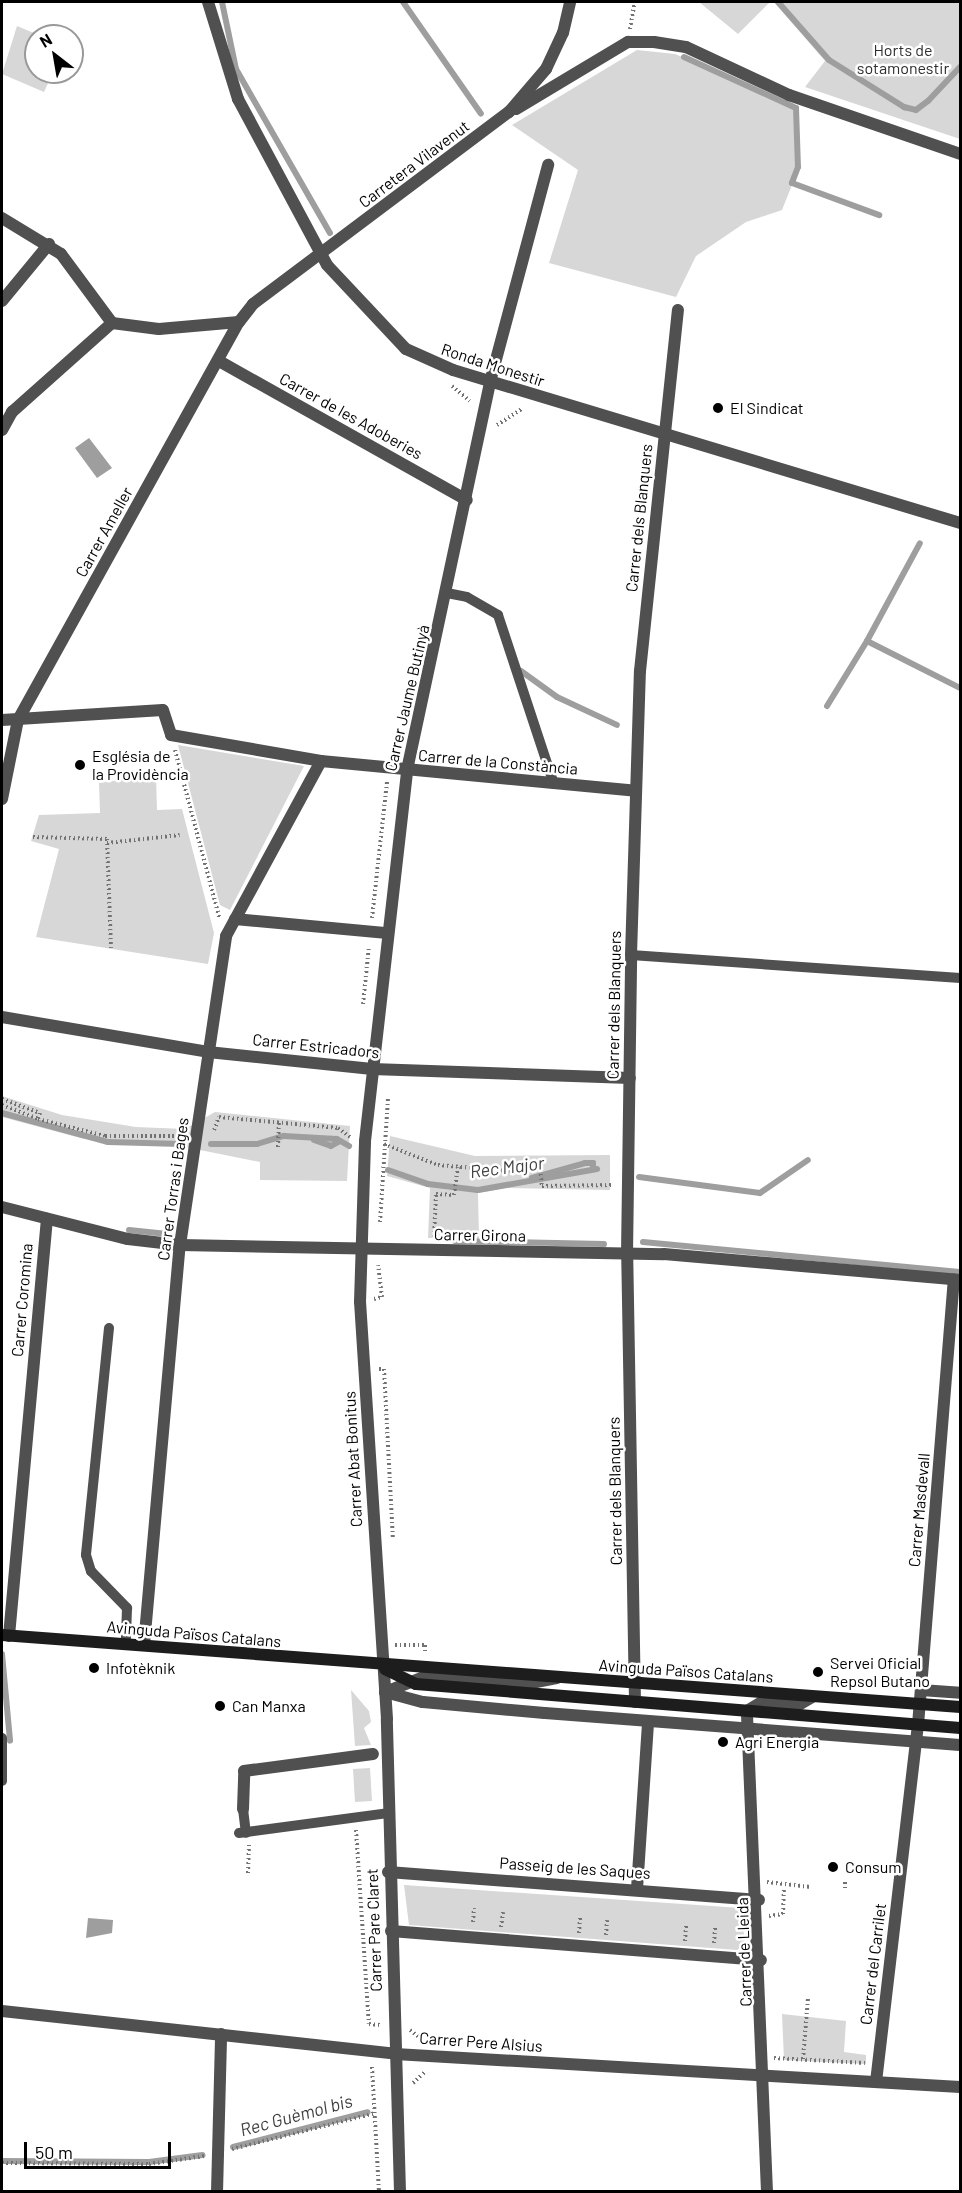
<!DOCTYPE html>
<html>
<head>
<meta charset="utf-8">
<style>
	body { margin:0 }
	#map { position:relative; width:962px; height:2193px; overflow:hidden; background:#fff; font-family:Barlow,sans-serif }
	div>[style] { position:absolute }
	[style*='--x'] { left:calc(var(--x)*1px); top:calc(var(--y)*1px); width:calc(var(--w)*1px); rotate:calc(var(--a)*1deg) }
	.green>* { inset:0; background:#d7d7d7 }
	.water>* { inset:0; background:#9e9e9e }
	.stream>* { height:6px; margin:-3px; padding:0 3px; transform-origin:3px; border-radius:3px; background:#9e9e9e }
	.path>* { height:4px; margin-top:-2px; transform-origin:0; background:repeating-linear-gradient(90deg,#727272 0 1.5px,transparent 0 4.5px) }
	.lane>* { height:10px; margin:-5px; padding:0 5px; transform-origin:5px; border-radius:5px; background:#505050 }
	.street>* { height:12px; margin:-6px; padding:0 6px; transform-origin:6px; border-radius:6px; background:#505050 }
	.secondary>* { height:12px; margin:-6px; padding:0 6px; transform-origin:6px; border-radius:6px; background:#1d1d1d }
	.dots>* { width:16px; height:16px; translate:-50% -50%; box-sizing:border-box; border:3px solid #fff; border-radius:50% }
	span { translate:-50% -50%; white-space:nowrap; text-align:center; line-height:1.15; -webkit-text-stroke:5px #fff; paint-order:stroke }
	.park-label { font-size:16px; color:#2e2e2e }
	.street-label { font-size:16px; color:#000 }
	.poi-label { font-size:16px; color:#000 }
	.left { translate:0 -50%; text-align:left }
	.water-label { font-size:18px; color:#3f3f3f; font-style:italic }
	.frame { position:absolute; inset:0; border:3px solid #000; pointer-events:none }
	.north { position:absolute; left:24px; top:24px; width:60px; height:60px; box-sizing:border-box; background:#fff; border:2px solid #999; border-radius:50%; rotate:329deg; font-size:16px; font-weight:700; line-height:24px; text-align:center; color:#000 }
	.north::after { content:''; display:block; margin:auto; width:21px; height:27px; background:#000; clip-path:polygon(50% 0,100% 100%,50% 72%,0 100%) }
	.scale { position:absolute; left:24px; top:2142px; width:147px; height:27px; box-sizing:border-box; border:3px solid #000; border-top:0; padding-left:8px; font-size:18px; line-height:21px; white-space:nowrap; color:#000; -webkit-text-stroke:4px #fff; paint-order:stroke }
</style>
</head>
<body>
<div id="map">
	<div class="green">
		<i style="clip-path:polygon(699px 2px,770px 2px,738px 34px)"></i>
		<i style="clip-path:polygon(774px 2px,960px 2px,960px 139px,805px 87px,825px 61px)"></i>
		<i style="clip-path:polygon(17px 26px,41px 36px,36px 36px,36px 72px,53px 72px,44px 92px,2px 74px)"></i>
		<i style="clip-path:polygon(637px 50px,675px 54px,794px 104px,798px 170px,782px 210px,746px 222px,696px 256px,676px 297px,549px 263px,578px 170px,512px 125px)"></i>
		<i style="clip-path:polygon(178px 745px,304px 766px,230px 910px,220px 905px)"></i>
		<i style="clip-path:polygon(156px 775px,157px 810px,182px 809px,214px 933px,208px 964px,36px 937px,59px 849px,31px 841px,39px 815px,100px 813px,99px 783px)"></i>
		<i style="clip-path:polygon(2px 1096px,62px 1115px,136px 1127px,185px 1129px,215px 1112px,350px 1126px,347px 1181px,260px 1180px,260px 1162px,180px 1146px,84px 1139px,2px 1117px)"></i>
		<i style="clip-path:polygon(390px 1136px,475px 1156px,610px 1155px,610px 1190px,506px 1188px,478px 1193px,479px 1239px,428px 1238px,430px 1188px,387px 1176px)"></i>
		<i style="clip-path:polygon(351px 1690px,369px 1711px,371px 1722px,364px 1728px,371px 1745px,355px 1746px)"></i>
		<i style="clip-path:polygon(370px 1768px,372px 1801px,355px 1802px,353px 1769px)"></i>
		<i style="clip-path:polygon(404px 1885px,741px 1908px,745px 1944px,737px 1950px,409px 1925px)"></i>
		<i style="clip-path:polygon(782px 2014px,846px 2021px,844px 2052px,866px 2055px,866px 2064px,784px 2060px)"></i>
	</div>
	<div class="water">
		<i style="clip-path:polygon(89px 438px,112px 468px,97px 478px,75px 448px)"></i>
		<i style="clip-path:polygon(88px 1918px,113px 1920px,112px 1933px,86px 1938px)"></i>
	</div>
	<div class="stream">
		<i style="--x:222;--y:2;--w:68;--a:78.2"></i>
		<i style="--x:236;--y:69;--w:189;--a:60.2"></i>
		<i style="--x:403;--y:2;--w:136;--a:55.1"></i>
		<i style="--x:778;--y:2;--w:77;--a:48.7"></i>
		<i style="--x:829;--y:60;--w:89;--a:32.1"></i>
		<i style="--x:904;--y:107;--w:12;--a:14"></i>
		<i style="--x:916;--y:110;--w:15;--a:-37"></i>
		<i style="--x:928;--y:101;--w:47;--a:-46.7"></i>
		<i style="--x:684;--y:57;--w:123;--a:24.5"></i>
		<i style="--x:796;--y:108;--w:59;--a:88.1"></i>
		<i style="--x:798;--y:167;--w:17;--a:111"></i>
		<i style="--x:792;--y:183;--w:93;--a:20.2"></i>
		<i style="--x:867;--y:641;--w:111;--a:-61.6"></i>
		<i style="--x:521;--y:671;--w:44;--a:35.8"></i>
		<i style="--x:557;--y:697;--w:66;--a:25"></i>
		<i style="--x:827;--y:706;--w:76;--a:-58.4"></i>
		<i style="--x:867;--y:641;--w:104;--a:26.8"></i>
		<i style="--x:2;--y:1113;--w:110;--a:15.3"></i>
		<i style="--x:108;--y:1142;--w:73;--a:1.6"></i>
		<i style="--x:314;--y:1140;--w:18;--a:19"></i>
		<i style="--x:331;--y:1146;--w:10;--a:-29"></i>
		<i style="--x:211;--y:1144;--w:46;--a:0"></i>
		<i style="--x:257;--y:1144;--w:28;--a:-17"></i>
		<i style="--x:284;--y:1136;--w:53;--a:3.2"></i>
		<i style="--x:337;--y:1139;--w:14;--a:30"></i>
		<i style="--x:388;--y:1170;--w:42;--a:19.3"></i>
		<i style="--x:428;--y:1184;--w:50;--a:6.8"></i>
		<i style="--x:478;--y:1190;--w:121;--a:-10"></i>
		<i style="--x:639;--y:1177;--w:122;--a:7.5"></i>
		<i style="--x:760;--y:1193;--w:58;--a:-34.5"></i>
		<i style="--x:532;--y:1178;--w:55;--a:-15.8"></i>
		<i style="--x:585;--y:1163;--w:8;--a:0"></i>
		<i style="--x:593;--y:1163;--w:6;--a:90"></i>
		<i style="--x:129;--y:1230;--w:36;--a:6"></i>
		<i style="--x:455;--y:1241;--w:149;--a:1.2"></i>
		<i style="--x:643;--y:1242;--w:318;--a:5.4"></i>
		<i style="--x:2;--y:1654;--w:87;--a:84.7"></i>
		<i style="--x:233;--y:2147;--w:139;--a:-14.5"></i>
		<i style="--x:2;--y:2161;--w:147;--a:0.4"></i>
		<i style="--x:149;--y:2162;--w:54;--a:-7.4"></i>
	</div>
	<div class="path">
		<i style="--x:630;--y:29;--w:27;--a:-80"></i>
		<i style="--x:452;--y:386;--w:23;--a:40"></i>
		<i style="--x:497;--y:425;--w:31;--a:-33"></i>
		<i style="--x:175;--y:750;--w:173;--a:75.2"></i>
		<i style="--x:33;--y:837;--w:74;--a:1.5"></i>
		<i style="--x:107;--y:839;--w:109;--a:87.9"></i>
		<i style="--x:107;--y:843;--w:73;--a:-6.3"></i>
		<i style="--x:372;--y:918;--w:137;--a:-83.7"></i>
		<i style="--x:363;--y:1004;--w:58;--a:-84.1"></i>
		<i style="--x:2;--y:1099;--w:40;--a:20.2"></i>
		<i style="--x:40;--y:1113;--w:6;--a:108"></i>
		<i style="--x:38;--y:1119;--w:69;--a:14.2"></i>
		<i style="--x:105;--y:1136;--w:78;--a:0"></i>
		<i style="--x:2;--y:1105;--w:39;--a:21"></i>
		<i style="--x:214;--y:1130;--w:14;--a:-69"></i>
		<i style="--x:219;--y:1117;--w:120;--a:5.3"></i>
		<i style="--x:338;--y:1128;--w:15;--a:37"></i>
		<i style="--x:384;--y:1144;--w:58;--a:21.3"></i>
		<i style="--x:438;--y:1165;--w:71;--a:4.8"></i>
		<i style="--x:509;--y:1171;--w:32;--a:-11"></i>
		<i style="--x:540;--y:1165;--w:21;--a:85"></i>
		<i style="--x:542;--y:1186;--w:72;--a:-0.8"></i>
		<i style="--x:278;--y:1147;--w:24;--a:-88"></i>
		<i style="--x:380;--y:1222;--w:124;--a:-86.3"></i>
		<i style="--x:434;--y:1237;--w:43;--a:-87.3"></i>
		<i style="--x:436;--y:1194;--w:18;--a:3"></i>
		<i style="--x:454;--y:1195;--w:28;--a:-82"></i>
		<i style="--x:374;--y:1299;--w:8;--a:-14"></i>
		<i style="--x:382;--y:1297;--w:32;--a:-97"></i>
		<i style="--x:379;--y:1369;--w:5;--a:0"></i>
		<i style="--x:384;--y:1369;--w:170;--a:87"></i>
		<i style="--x:395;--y:1645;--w:30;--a:0"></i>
		<i style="--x:425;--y:1645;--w:8;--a:90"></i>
		<i style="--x:356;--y:1830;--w:194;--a:86.2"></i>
		<i style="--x:369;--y:2024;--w:11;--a:5"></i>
		<i style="--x:248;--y:1873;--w:28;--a:-88"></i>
		<i style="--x:767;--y:1882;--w:44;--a:6.5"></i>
		<i style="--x:845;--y:1888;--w:8;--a:-90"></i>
		<i style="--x:769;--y:1916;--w:14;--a:-8"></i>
		<i style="--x:783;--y:1914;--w:27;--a:-88"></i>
		<i style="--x:473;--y:1922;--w:14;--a:-86"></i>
		<i style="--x:501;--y:1927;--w:15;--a:-82"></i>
		<i style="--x:579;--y:1933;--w:16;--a:-86"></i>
		<i style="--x:606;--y:1935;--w:15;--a:-86"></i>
		<i style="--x:685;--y:1941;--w:16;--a:-86"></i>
		<i style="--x:714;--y:1943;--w:16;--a:-86"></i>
		<i style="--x:410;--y:2030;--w:16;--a:38"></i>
		<i style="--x:774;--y:2058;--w:91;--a:3.1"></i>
		<i style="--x:803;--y:2059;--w:61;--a:-85.3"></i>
		<i style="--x:372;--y:2067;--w:125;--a:86.8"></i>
		<i style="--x:413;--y:2083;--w:16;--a:-43"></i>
		<i style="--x:232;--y:2149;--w:147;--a:-14.1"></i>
		<i style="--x:2;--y:2163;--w:147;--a:0.4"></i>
		<i style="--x:149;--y:2164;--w:56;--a:-8.3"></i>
	</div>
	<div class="lane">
		<i style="--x:447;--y:593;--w:20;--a:11"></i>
		<i style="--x:467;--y:597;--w:36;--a:30"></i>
		<i style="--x:498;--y:615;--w:178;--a:71.7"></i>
		<i style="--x:631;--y:955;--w:330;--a:4"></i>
		<i style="--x:109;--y:1328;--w:228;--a:95.8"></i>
		<i style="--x:86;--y:1555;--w:17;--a:73"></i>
		<i style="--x:91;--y:1571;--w:52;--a:45.8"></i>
		<i style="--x:127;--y:1608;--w:36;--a:92"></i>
		<i style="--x:2;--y:1738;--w:43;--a:90"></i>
		<i style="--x:243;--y:1809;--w:24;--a:83"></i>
		<i style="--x:239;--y:1833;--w:150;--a:-7.6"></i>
	</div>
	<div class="street">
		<i style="--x:208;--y:2;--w:102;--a:72.8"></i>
		<i style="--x:238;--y:99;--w:188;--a:61.8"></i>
		<i style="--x:327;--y:265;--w:115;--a:46.8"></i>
		<i style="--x:406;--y:349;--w:51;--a:24.1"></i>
		<i style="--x:453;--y:370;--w:530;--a:16.79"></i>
		<i style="--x:516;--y:109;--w:131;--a:-30.9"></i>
		<i style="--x:628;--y:42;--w:26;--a:0"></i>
		<i style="--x:654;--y:42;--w:32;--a:9"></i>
		<i style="--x:686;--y:47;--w:114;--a:25"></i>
		<i style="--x:789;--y:95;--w:181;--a:19"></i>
		<i style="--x:2;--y:218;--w:69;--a:31.4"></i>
		<i style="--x:61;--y:254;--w:86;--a:53.5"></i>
		<i style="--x:112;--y:323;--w:47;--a:7.3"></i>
		<i style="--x:159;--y:329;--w:80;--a:-5"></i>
		<i style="--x:2;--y:301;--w:74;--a:-50.5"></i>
		<i style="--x:219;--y:361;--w:284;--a:29.3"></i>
		<i style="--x:2;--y:430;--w:21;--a:-61"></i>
		<i style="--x:12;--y:412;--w:134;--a:-41.7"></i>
		<i style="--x:2;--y:720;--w:161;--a:-3.6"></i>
		<i style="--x:163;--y:710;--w:26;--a:72"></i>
		<i style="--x:171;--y:735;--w:152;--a:9.8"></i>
		<i style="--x:321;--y:761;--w:316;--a:5.4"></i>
		<i style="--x:2;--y:799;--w:81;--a:-78.6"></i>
		<i style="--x:18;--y:720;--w:455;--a:-61"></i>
		<i style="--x:239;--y:322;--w:23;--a:-52"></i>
		<i style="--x:253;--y:304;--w:320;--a:-36.9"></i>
		<i style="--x:509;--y:112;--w:57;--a:-49.3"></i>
		<i style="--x:546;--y:69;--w:40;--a:-65"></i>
		<i style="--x:563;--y:33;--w:32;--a:-77"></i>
		<i style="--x:235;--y:919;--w:153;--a:5.3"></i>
		<i style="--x:2;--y:1017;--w:209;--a:9.6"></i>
		<i style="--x:208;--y:1052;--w:165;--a:5.9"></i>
		<i style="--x:372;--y:1069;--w:258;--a:2"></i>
		<i style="--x:2;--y:1207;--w:130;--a:14.3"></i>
		<i style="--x:128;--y:1239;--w:52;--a:6.6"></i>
		<i style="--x:180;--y:1245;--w:484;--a:1.1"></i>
		<i style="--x:664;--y:1254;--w:297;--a:5"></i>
		<i style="--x:9;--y:1636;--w:419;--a:-84.8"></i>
		<i style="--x:144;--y:1645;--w:402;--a:-84.9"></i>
		<i style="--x:180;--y:1245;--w:312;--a:-81.5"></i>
		<i style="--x:226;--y:936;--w:199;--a:-61.5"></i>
		<i style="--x:921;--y:1690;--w:39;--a:4"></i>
		<i style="--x:385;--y:1692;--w:39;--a:15"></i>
		<i style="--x:423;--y:1702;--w:122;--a:5.2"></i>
		<i style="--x:545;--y:1713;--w:416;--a:4.4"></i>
		<i style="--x:385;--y:1692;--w:42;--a:-21"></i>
		<i style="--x:424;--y:1677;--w:107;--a:3.2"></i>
		<i style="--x:531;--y:1683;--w:26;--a:-11"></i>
		<i style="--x:635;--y:1702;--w:448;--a:-91"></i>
		<i style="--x:627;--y:1254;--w:299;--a:-89.2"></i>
		<i style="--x:631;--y:955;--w:284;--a:-88.2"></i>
		<i style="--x:640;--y:671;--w:363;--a:-84"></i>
		<i style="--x:243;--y:1809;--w:38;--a:-88"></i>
		<i style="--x:244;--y:1771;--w:130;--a:-7.5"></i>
		<i style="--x:388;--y:1872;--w:372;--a:4.3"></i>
		<i style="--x:637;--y:1889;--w:166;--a:-86.2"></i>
		<i style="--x:391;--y:1931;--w:371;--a:4.5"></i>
		<i style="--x:2;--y:2011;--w:395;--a:6.2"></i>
		<i style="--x:395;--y:2054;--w:566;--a:3.34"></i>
		<i style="--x:876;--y:2082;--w:359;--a:-83.3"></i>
		<i style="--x:918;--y:1725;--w:447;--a:-85.4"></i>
		<i style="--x:217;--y:2192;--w:158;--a:-88.5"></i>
		<i style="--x:400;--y:2192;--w:473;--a:-91.6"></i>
		<i style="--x:387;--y:1719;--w:418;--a:-93.7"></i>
		<i style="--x:360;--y:1302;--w:161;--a:-88.2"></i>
		<i style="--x:365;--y:1141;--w:373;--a:-83.5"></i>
		<i style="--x:407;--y:770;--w:397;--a:-77.9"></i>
		<i style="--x:490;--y:382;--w:225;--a:-75"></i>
		<i style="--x:767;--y:2192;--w:481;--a:-92.4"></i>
		<i style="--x:747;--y:1711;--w:17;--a:-31"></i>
		<i style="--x:762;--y:1702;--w:38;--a:3"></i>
		<i style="--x:800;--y:1704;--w:14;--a:-30"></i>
	</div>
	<div class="secondary">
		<i style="--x:2;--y:1635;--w:961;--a:4.3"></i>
		<i style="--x:385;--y:1669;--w:34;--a:26"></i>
		<i style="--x:416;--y:1684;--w:546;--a:4.62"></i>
	</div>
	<div class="dots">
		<i style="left:718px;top:408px;background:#000"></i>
		<i style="left:80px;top:765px;background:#000"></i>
		<i style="left:94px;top:1668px;background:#000"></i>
		<i style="left:818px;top:1672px;background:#000"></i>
		<i style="left:220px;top:1706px;background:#000"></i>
		<i style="left:723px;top:1742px;background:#000"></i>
		<i style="left:833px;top:1867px;background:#000"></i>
	</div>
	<div class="park-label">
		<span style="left:903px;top:59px">Horts de<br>sotamonestir</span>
	</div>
	<div class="street-label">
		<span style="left:414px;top:164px;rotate:-37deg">Carretera Vilavenut</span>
		<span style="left:493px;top:365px;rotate:18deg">Ronda Monestir</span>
		<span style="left:351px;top:416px;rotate:29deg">Carrer de les Adoberies</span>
		<span style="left:639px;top:518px;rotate:-84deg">Carrer dels Blanquers</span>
		<span style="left:104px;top:532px;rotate:-61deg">Carrer Ameller</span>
		<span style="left:407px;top:698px;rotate:-77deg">Carrer Jaume Butinyà</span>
		<span style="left:498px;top:762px;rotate:5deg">Carrer de la Constància</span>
		<span style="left:614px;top:1005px;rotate:-89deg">Carrer dels Blanquers</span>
		<span style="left:316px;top:1046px;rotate:6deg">Carrer Estricadors</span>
		<span style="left:173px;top:1189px;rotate:-82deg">Carrer Torras i Bages</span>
		<span style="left:480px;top:1235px;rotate:1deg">Carrer Girona</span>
		<span style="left:22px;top:1300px;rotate:-85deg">Carrer Coromina</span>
		<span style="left:353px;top:1459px;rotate:-93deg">Carrer Abat Bonitus</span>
		<span style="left:615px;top:1491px;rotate:-91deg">Carrer dels Blanquers</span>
		<span style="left:919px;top:1510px;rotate:-85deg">Carrer Masdevall</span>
		<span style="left:194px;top:1634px;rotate:5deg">Avinguda Països Catalans</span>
		<span style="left:686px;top:1671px;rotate:4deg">Avinguda Països Catalans</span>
		<span style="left:575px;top:1868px;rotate:4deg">Passeig de les Saques</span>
		<span style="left:374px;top:1930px;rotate:-92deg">Carrer Pare Claret</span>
		<span style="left:744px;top:1952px;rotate:-92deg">Carrer de Lleida</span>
		<span style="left:873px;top:1964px;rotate:-83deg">Carrer del Carrilet</span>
		<span style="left:481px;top:2042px;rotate:4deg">Carrer Pere Alsius</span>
	</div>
	<div class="poi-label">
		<span class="left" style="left:730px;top:408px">El Sindicat</span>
		<span class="left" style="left:92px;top:765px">Església de<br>la Providència</span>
		<span class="left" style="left:830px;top:1672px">Servei Oficial<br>Repsol Butano</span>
		<span class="left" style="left:106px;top:1668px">Infotèknik</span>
		<span class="left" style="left:232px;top:1706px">Can Manxa</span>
		<span class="left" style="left:735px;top:1742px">Agri Energia</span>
		<span class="left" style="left:845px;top:1867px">Consum</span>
	</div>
	<div class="water-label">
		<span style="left:507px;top:1167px;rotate:-7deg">Rec Major</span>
		<span style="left:296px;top:2115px;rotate:-15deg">Rec Guèmol bis</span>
	</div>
	<div class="frame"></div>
	<div class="north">N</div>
	<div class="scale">50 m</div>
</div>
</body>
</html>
